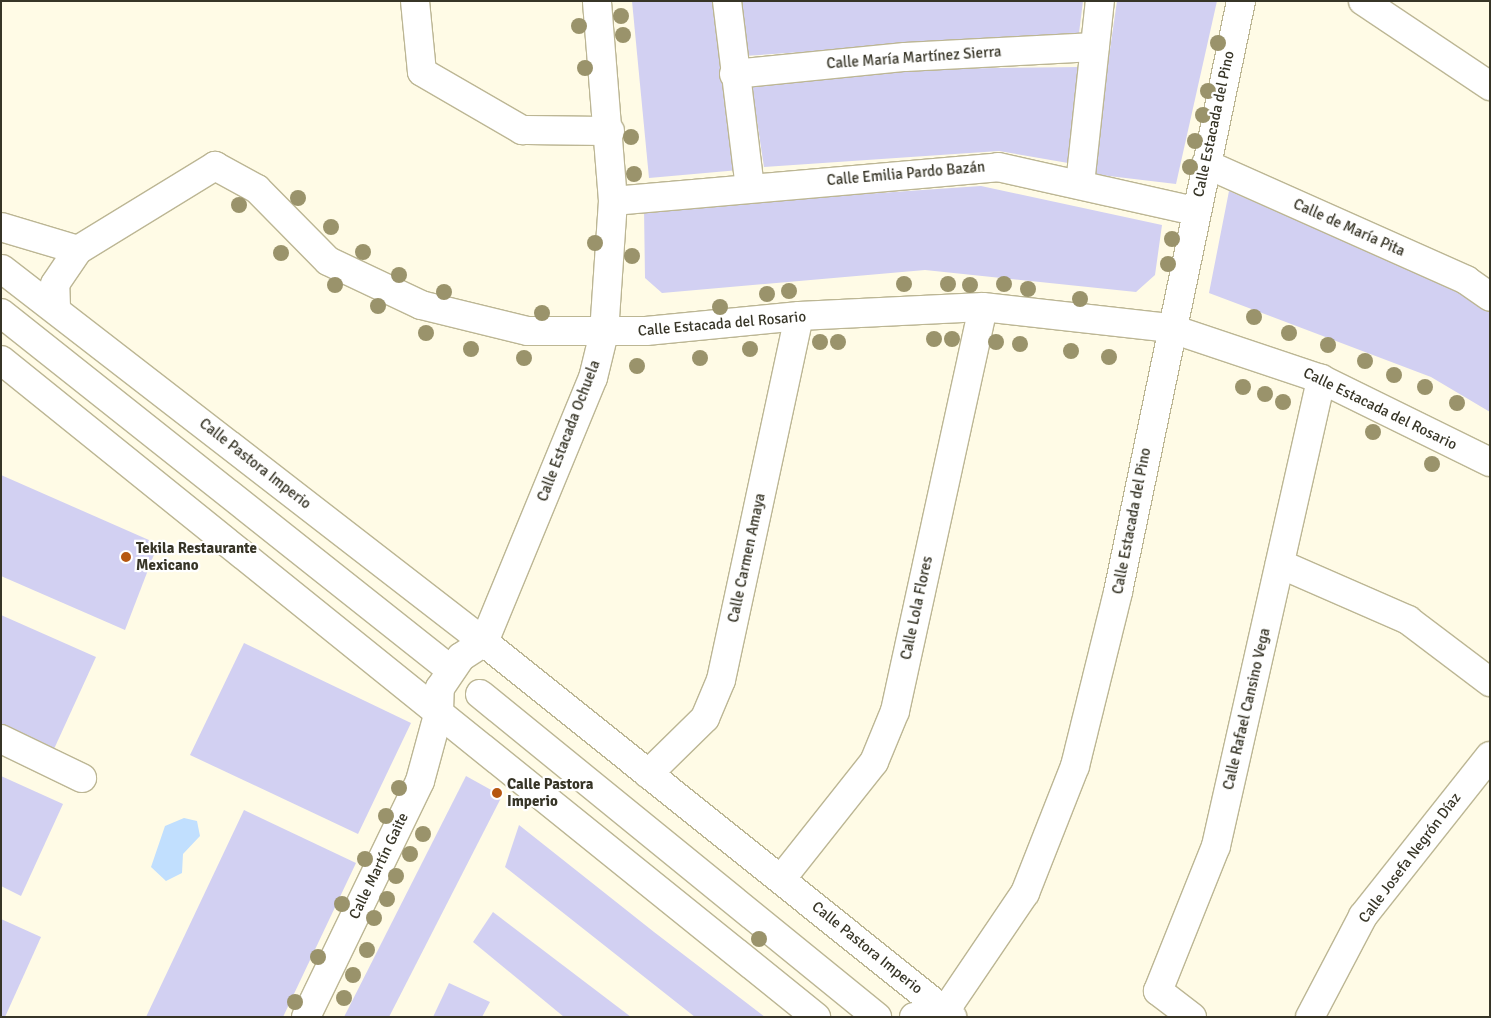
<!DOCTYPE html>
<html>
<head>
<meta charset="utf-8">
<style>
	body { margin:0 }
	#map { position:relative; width:1491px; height:1018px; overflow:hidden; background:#fffbe6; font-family:Signika,sans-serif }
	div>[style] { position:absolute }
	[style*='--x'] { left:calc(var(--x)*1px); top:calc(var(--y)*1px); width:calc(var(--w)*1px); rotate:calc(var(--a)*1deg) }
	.water>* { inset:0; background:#c1dffe }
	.building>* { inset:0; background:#d2d0f2 }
	.roads { filter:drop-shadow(1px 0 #bcb694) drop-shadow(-1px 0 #bcb694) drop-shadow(0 1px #bcb694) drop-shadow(0 -1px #bcb694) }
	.minor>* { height:28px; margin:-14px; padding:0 14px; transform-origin:14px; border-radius:14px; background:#fff }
	.trees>* { width:16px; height:16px; margin:-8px; border-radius:50%; background:#9a936b }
	.dots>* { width:14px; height:14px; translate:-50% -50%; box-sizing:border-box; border:2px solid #fff; border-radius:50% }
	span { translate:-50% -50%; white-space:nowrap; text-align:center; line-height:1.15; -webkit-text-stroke:4.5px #fff; paint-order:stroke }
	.street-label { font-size:15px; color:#373527 }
	.poi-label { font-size:15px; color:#373527; font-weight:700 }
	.left { translate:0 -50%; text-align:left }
	.frame { position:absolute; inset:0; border:2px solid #373527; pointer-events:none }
</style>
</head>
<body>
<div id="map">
	<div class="water">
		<i style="clip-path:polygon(184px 818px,197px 821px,200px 836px,183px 854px,182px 873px,166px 881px,151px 867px,165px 826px)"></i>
	</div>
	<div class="building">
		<i style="clip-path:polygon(632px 1px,716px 1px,739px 170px,649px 178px)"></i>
		<i style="clip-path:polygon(737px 1px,1083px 1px,1079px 33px,744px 56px)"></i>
		<i style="clip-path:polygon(1117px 1px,1217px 1px,1176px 184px,1092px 174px)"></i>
		<i style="clip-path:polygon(1081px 67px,1068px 163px,999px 151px,764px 167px,751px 82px,923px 69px)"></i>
		<i style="clip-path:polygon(981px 186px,1162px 225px,1155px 275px,1136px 292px,925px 270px,662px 293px,645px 278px,644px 209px)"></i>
		<i style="clip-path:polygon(1229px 191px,1458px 290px,1490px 312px,1490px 412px,1431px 377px,1209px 293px)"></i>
		<i style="clip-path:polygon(1px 475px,158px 544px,125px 630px,1px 576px)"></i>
		<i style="clip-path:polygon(1px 615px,96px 657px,54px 749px,1px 724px)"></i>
		<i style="clip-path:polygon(244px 643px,411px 723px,358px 834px,190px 755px)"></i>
		<i style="clip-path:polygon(1px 776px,63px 804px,21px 896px,1px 886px)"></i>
		<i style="clip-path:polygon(466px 776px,502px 796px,389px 1017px,344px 1017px)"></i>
		<i style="clip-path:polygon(244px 810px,356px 863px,283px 1017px,146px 1017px)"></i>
		<i style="clip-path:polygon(519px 825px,654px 932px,765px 1017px,695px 1017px,505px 867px)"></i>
		<i style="clip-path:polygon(493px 912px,631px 1017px,564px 1017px,473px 942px)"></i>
		<i style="clip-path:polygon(1px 919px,41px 937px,5px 1017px,1px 1017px)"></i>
		<i style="clip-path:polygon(449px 983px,490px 1002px,482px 1017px,433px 1017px)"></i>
	</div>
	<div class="roads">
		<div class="minor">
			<i style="--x:415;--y:1;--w:71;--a:84.4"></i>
			<i style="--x:422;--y:72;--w:116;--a:30.1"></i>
			<i style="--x:522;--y:130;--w:88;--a:0.7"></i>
			<i style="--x:727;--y:1;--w:187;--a:83"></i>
			<i style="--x:1363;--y:1;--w:153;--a:33.8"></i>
			<i style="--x:734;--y:74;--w:172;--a:-5.7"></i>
			<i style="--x:905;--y:57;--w:190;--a:-3"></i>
			<i style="--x:1206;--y:164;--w:285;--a:24"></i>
			<i style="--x:1466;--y:280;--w:29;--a:35"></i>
			<i style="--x:1080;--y:184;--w:184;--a:-83.8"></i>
			<i style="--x:613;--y:201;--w:386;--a:-5"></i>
			<i style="--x:998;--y:167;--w:202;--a:12.6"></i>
			<i style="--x:1;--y:227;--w:80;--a:16.6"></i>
			<i style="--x:78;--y:250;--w:161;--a:-31.5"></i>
			<i style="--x:215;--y:166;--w:48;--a:28.7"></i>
			<i style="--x:257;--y:189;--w:101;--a:45.4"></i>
			<i style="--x:328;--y:261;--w:103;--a:25.3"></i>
			<i style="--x:421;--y:305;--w:110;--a:13.7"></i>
			<i style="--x:528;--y:331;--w:118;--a:0"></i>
			<i style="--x:646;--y:331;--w:154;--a:-5.6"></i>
			<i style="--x:799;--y:316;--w:184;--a:-2.8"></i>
			<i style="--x:983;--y:307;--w:187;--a:6.4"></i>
			<i style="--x:1169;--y:328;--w:160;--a:18.5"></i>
			<i style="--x:1321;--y:379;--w:188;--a:26.2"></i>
			<i style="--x:2;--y:269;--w:609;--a:37.73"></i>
			<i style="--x:484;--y:642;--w:600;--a:38.7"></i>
			<i style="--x:56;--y:307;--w:23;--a:-92"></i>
			<i style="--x:55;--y:284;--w:41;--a:-55.9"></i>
			<i style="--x:1;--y:313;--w:574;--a:38.43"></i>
			<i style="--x:1;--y:360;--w:1047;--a:38.87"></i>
			<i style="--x:1280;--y:564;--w:140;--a:23.6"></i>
			<i style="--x:1408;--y:620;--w:103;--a:37.1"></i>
			<i style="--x:484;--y:642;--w:286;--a:-67.6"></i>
			<i style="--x:593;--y:378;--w:46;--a:-76.3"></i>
			<i style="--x:604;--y:333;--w:132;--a:-86.1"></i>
			<i style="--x:613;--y:201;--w:201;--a:-94.6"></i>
			<i style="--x:480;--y:694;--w:512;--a:39.13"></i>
			<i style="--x:1;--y:739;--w:90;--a:25.7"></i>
			<i style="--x:648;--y:774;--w:80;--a:-44.5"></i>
			<i style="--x:705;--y:718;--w:41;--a:-67.2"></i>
			<i style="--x:721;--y:680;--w:372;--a:-77.9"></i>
			<i style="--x:782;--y:878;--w:148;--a:-51.6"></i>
			<i style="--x:874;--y:762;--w:55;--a:-67.6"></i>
			<i style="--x:895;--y:711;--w:413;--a:-77.7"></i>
			<i style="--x:945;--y:1011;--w:143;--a:-55.9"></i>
			<i style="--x:1025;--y:893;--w:136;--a:-68.5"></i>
			<i style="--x:1075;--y:766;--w:179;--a:-76.1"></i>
			<i style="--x:1118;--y:592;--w:604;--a:-78.24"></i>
			<i style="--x:306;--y:1017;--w:262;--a:-64.2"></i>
			<i style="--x:420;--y:781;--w:73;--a:-74.8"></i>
			<i style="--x:439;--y:711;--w:23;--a:-88"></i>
			<i style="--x:440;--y:688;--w:37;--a:-56"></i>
			<i style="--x:461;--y:657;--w:27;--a:-33"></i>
			<i style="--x:914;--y:1017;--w:32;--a:-11"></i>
			<i style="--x:1192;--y:1017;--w:43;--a:-142.6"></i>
			<i style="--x:1158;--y:991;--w:156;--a:-68.2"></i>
			<i style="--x:1216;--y:846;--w:479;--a:-77.3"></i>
			<i style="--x:1310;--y:1017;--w:114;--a:-62.3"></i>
			<i style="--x:1363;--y:916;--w:204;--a:-51.6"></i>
		</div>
	</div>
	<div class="trees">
		<i style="left:621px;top:16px"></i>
		<i style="left:579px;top:26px"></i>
		<i style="left:623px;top:35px"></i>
		<i style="left:1218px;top:43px"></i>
		<i style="left:585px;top:68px"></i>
		<i style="left:1208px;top:91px"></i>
		<i style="left:1203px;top:115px"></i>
		<i style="left:631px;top:137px"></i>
		<i style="left:1195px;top:141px"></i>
		<i style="left:1190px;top:167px"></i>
		<i style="left:634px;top:174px"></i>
		<i style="left:298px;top:198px"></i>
		<i style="left:239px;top:205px"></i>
		<i style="left:331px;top:227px"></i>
		<i style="left:1172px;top:239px"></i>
		<i style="left:595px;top:243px"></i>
		<i style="left:363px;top:252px"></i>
		<i style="left:281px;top:253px"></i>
		<i style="left:632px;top:256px"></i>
		<i style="left:1168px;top:264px"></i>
		<i style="left:399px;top:275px"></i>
		<i style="left:904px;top:284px"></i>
		<i style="left:948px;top:284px"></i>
		<i style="left:1004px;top:284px"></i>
		<i style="left:335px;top:285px"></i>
		<i style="left:970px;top:285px"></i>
		<i style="left:1028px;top:289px"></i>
		<i style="left:789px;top:291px"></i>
		<i style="left:444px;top:292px"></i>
		<i style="left:767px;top:294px"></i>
		<i style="left:1080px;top:299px"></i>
		<i style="left:378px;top:306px"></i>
		<i style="left:720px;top:307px"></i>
		<i style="left:542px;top:313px"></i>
		<i style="left:1254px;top:317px"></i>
		<i style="left:426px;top:333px"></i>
		<i style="left:1289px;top:333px"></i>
		<i style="left:934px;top:339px"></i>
		<i style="left:952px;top:339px"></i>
		<i style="left:820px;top:342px"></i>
		<i style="left:838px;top:342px"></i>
		<i style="left:996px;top:342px"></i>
		<i style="left:1020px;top:344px"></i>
		<i style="left:1328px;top:345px"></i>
		<i style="left:471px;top:349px"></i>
		<i style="left:750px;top:349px"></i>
		<i style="left:1071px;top:351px"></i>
		<i style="left:1109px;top:357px"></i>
		<i style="left:524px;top:358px"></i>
		<i style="left:700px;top:358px"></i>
		<i style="left:1365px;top:361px"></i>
		<i style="left:637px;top:366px"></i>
		<i style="left:1394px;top:375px"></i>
		<i style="left:1243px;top:387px"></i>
		<i style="left:1425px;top:387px"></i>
		<i style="left:1265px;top:394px"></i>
		<i style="left:1283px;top:402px"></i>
		<i style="left:1457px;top:403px"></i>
		<i style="left:1373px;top:432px"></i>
		<i style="left:1432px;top:464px"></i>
		<i style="left:399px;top:788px"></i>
		<i style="left:386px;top:816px"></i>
		<i style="left:423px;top:834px"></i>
		<i style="left:410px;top:854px"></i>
		<i style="left:365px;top:859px"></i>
		<i style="left:396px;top:876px"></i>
		<i style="left:387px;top:899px"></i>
		<i style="left:342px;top:904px"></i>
		<i style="left:374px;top:918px"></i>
		<i style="left:759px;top:939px"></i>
		<i style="left:367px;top:950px"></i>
		<i style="left:318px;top:957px"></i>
		<i style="left:353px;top:975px"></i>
		<i style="left:344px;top:998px"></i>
		<i style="left:295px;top:1002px"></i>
	</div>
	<div class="dots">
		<i style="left:126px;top:557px;background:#b65710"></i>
		<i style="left:497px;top:793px;background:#b65710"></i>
	</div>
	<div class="street-label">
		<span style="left:914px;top:58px;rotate:-4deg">Calle María Martínez Sierra</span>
		<span style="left:1214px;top:124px;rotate:-78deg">Calle Estacada del Pino</span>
		<span style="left:906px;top:174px;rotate:-5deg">Calle Emilia Pardo Bazán</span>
		<span style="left:1349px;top:228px;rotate:24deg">Calle de María Pita</span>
		<span style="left:722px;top:324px;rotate:-5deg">Calle Estacada del Rosario</span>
		<span style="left:1380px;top:409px;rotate:26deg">Calle Estacada del Rosario</span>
		<span style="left:569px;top:431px;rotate:-69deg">Calle Estacada Ochuela</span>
		<span style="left:255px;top:464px;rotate:38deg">Calle Pastora Imperio</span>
		<span style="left:1132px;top:521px;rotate:-79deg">Calle Estacada del Pino</span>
		<span style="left:747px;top:558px;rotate:-78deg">Calle Carmen Amaya</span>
		<span style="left:917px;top:608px;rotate:-78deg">Calle Lola Flores</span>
		<span style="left:1247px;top:709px;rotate:-77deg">Calle Rafael Cansino Vega</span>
		<span style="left:1410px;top:858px;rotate:-53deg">Calle Josefa Negrón Díaz</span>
		<span style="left:379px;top:866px;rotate:-64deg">Calle Martín Gaite</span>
		<span style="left:867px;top:948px;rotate:39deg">Calle Pastora Imperio</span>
	</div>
	<div class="poi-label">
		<span class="left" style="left:136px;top:557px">Tekila Restaurante<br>Mexicano</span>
		<span class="left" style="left:507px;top:793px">Calle Pastora<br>Imperio</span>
	</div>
	<div class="frame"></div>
</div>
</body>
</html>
